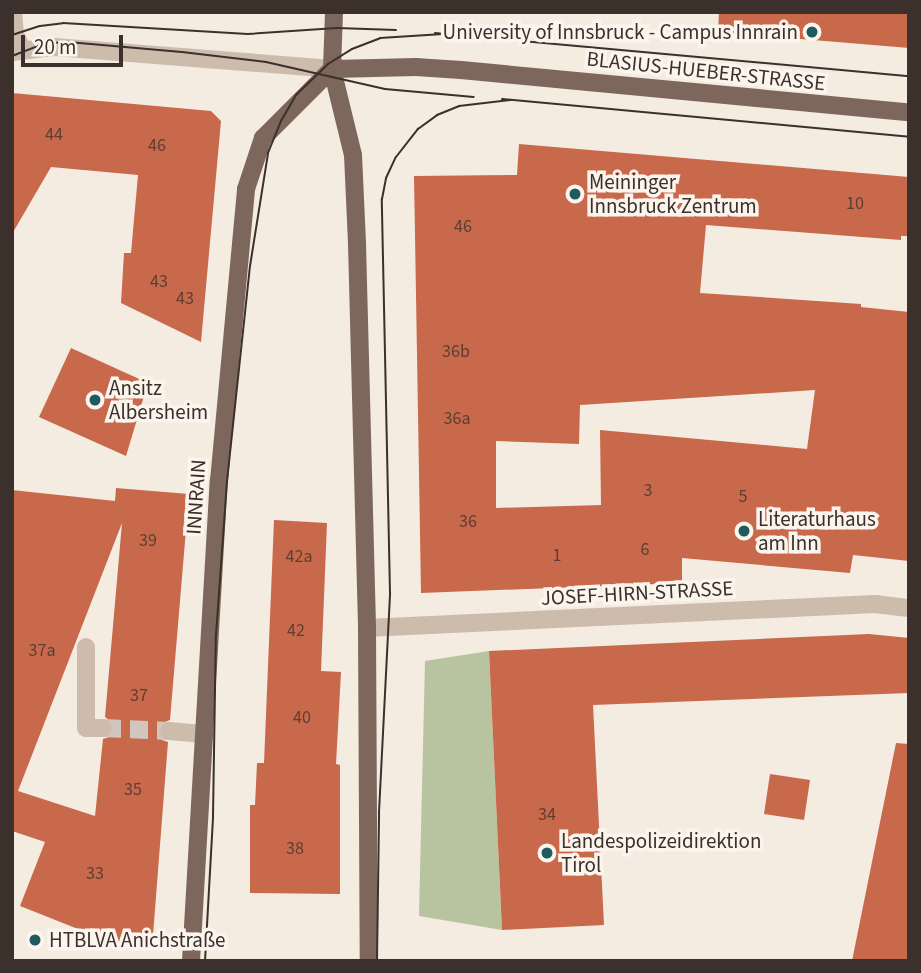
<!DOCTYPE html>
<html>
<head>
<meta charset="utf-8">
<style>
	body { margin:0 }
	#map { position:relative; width:921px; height:973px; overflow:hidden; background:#f4ebe1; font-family:"Source Sans 3",sans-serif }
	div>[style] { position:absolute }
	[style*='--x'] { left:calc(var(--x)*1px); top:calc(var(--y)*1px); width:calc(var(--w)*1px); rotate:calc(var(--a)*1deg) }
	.green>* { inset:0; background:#b8c4a0 }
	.building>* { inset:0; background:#c8694b }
	.minor-tunnel>* { height:18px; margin-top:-9px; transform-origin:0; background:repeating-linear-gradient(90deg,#cfc6bd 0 18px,transparent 0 27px) }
	.minor>* { height:18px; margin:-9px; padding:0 9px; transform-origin:9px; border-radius:9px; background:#cdbbac }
	.major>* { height:18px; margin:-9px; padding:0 9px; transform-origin:9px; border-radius:9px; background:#7d675c }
	.tram>* { height:2px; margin:-1px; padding:0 1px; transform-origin:1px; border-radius:1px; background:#3b302b }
	.dots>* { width:19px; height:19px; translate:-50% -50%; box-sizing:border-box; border:4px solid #fbf5ee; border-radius:50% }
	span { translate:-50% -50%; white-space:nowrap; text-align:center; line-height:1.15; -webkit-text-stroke:7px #fbf5ee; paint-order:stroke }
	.number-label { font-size:18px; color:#5e3e33 }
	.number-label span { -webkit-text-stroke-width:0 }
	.poi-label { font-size:21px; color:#3b302b }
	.right { translate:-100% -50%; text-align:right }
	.left { translate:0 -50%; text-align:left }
	.street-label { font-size:21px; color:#3b302b }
	.frame { position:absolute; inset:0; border:14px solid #3b302b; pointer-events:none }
	.scale { position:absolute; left:21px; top:35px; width:102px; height:32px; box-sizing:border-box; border:4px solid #3b302b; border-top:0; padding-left:9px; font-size:21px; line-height:24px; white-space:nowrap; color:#3b302b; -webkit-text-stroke:5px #fbf5ee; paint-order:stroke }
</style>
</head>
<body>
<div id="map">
	<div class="green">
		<i style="clip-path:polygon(489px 651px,502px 930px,419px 916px,425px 661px)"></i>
	</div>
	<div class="building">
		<i style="clip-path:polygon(719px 12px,909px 12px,909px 48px,718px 32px)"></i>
		<i style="clip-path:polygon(12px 93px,211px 111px,221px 121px,201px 342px,121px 303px,124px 253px,131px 253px,138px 175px,51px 167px,12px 234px)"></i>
		<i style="clip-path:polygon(evenodd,519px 144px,909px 177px,909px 236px,901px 236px,901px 240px,706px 225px,700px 293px,861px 304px,861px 307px,909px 312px,909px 561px,853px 555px,850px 573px,682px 558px,682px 583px,421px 593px,414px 176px,517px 175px,519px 144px,815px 390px,807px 449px,600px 430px,601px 505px,496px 508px,496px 441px,579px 444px,580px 405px,815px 390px)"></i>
		<i style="clip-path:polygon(71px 348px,148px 383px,126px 456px,39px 417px)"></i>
		<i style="clip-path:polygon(evenodd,116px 488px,189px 494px,170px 720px,160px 724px,158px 731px,162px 740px,168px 742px,152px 948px,121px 946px,20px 906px,45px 842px,12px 831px,12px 490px,115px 501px,116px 488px,122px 523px,105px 717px,112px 722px,114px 729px,109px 737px,103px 739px,95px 816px,18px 791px,122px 523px)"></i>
		<i style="clip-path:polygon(274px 520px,327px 523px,321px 671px,341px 672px,336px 764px,340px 765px,340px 894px,250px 893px,250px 805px,255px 805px,257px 763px,264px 763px)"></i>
		<i style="clip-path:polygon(869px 634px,909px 638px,909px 693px,593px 705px,604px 925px,502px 930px,489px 651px)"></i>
		<i style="clip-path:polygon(896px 743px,909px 744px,909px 961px,852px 961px)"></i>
		<i style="clip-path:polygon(770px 774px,810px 780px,804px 820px,764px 814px)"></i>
	</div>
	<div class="minor-tunnel">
		<i style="--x:103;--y:728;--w:66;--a:2.6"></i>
	</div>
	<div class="minor">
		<i style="--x:13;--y:12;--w:22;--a:85"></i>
		<i style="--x:15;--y:34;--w:17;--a:65"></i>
		<i style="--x:12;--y:52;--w:42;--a:-6.8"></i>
		<i style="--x:54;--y:47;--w:279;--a:4.5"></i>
		<i style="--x:367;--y:628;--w:509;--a:-2.7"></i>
		<i style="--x:875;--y:604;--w:34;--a:7"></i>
		<i style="--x:86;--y:647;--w:81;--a:90"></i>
		<i style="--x:86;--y:728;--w:17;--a:0"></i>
		<i style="--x:169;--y:731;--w:36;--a:5"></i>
	</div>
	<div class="major">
		<i style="--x:334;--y:12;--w:57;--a:92"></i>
		<i style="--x:332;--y:69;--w:89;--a:76.3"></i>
		<i style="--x:353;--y:155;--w:89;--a:87.4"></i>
		<i style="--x:357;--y:244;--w:384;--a:88.5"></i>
		<i style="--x:367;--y:628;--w:333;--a:89.7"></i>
		<i style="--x:332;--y:69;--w:84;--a:-1.4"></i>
		<i style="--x:416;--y:67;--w:45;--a:3.8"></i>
		<i style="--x:461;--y:70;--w:450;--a:5.4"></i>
		<i style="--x:191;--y:961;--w:481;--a:-86.7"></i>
		<i style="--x:219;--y:481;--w:293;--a:-84.7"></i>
		<i style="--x:246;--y:189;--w:54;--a:-71.6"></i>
		<i style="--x:263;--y:138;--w:98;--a:-45"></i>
	</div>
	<div class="tram">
		<i style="--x:435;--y:33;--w:476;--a:5.2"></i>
		<i style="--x:12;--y:35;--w:29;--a:-18"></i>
		<i style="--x:40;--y:26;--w:23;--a:-7"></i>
		<i style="--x:63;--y:23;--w:185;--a:3.4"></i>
		<i style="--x:248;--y:34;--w:89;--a:-3.9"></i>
		<i style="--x:337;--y:28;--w:59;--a:1.9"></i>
		<i style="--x:12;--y:56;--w:33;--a:-21"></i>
		<i style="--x:43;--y:44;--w:25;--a:-5"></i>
		<i style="--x:68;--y:42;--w:114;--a:5"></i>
		<i style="--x:182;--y:52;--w:85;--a:6.8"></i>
		<i style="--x:266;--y:62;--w:122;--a:12.8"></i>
		<i style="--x:385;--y:89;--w:89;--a:5.1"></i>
		<i style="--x:502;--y:99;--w:409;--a:5.3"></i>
		<i style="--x:205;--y:961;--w:145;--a:-86.8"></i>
		<i style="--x:213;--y:816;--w:181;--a:-89.1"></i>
		<i style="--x:216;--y:635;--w:154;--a:-85.9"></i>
		<i style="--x:227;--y:481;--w:216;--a:-83.9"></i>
		<i style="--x:250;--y:266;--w:114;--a:-80.9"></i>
		<i style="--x:268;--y:153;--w:35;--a:-68"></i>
		<i style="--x:281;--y:121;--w:30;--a:-60"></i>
		<i style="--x:296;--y:95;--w:45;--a:-44.1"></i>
		<i style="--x:328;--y:64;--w:28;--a:-32"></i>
		<i style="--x:352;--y:49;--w:30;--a:-21"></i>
		<i style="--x:380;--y:38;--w:63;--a:-3.6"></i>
		<i style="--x:377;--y:961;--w:149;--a:-89.2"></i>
		<i style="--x:379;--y:812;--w:219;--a:-87.1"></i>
		<i style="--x:390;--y:593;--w:394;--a:-91.2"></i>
		<i style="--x:382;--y:199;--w:21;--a:-79"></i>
		<i style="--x:386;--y:178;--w:23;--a:-65"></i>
		<i style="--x:396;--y:157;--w:36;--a:-52"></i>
		<i style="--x:418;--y:129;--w:24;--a:-36"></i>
		<i style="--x:437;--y:115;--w:24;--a:-22"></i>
		<i style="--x:459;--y:106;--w:52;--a:-6.6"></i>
	</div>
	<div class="dots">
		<i style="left:812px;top:32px;background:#1f5a5e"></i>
		<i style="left:575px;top:194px;background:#1f5a5e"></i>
		<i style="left:95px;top:400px;background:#1f5a5e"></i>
		<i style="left:744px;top:531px;background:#1f5a5e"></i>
		<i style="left:547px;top:853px;background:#1f5a5e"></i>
		<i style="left:35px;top:940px;background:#1f5a5e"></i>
	</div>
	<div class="number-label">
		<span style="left:54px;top:135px">44</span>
		<span style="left:157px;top:146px">46</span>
		<span style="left:855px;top:204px">10</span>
		<span style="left:463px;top:227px">46</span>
		<span style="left:159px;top:282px">43</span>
		<span style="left:185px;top:299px">43</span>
		<span style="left:456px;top:352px">36b</span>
		<span style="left:457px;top:419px">36a</span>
		<span style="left:648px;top:491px">3</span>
		<span style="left:743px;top:497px">5</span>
		<span style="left:468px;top:522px">36</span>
		<span style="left:148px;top:541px">39</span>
		<span style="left:645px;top:550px">6</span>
		<span style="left:557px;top:556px">1</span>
		<span style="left:299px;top:557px">42a</span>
		<span style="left:296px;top:631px">42</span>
		<span style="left:42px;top:651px">37a</span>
		<span style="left:139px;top:696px">37</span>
		<span style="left:302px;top:718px">40</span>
		<span style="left:133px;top:790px">35</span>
		<span style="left:547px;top:815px">34</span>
		<span style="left:295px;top:849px">38</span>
		<span style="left:95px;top:874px">33</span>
	</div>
	<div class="poi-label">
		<span class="right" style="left:798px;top:32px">University of Innsbruck - Campus Innrain</span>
		<span class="left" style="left:589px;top:194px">Meininger<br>Innsbruck Zentrum</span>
		<span class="left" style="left:109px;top:400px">Ansitz<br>Albersheim</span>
		<span class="left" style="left:758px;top:531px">Literaturhaus<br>am Inn</span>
		<span class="left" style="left:561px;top:853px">Landespolizeidirektion<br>Tirol</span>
		<span class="left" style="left:49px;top:940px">HTBLVA Anichstraße</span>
	</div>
	<div class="street-label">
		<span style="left:706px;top:71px;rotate:6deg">BLASIUS-HUEBER-STRASSE</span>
		<span style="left:196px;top:497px;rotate:-86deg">INNRAIN</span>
		<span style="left:637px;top:593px;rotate:-3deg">JOSEF-HIRN-STRASSE</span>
	</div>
	<div class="frame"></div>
	<div class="scale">20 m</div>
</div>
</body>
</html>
